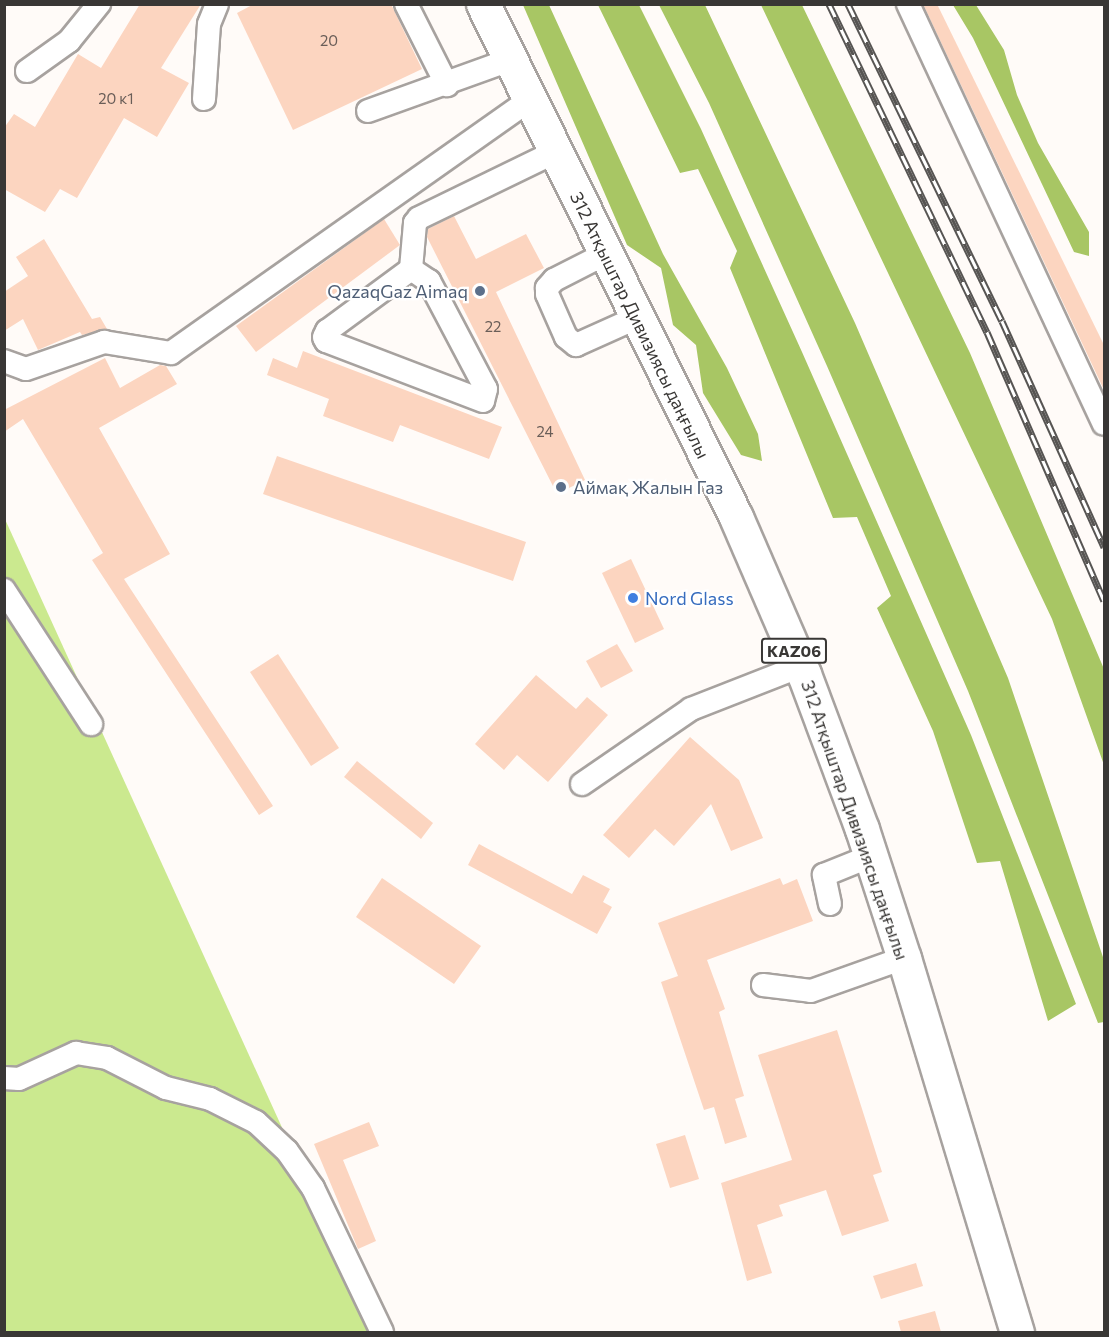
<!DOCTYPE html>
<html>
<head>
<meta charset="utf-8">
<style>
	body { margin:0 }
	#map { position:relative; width:1109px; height:1337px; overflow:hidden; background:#fffbf8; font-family:Commissioner,sans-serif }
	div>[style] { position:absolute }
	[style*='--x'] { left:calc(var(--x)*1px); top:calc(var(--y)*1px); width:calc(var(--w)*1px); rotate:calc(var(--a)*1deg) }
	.green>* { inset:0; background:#cbe98f }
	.forest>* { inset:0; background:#a8c664 }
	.building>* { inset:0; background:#fcd5c0 }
	.roads { filter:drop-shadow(2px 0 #a7a29f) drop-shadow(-2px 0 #a7a29f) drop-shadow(0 2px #a7a29f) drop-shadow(0 -2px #a7a29f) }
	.minor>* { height:22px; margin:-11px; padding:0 11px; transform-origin:11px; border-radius:11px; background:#fff }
	.highway>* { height:33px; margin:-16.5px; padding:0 16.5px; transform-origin:16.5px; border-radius:16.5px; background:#fff }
	.rail>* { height:7px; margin-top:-3.5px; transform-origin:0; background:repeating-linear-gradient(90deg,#fff 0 14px,#575553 0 28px); box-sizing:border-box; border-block:2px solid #575553 }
	.dots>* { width:16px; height:16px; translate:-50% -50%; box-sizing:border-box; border:3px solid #fff; border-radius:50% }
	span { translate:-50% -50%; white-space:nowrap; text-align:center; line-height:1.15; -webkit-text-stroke:4.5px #fff; paint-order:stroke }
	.number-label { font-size:15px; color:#6a5e58 }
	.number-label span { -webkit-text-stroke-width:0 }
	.shield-label span { padding:2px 4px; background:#fff; border:2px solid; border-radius:4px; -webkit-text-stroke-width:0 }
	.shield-label { font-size:16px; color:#393735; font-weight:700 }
	.service-label { font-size:18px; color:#4e5e75 }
	.right { translate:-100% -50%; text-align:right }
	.left { translate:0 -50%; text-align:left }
	.street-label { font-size:18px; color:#393735 }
	.shop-label { font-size:18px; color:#366cbe }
	.frame { position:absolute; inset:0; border:6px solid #393735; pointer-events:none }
</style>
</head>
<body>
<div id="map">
	<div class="green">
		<i style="clip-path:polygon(4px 517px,305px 1178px,370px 1332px,5px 1332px)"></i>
	</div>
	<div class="forest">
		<i style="clip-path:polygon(523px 5px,549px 5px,663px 254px,727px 368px,758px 434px,762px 461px,741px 455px,703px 393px,696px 345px,673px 325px,661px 268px,627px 245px)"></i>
		<i style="clip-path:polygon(598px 5px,639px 5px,701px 129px,802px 352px,971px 735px,1076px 1004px,1048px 1021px,1000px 861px,977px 863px,933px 731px,877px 608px,891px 596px,857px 517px,833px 518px,730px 268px,737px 251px,698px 169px,680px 173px)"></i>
		<i style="clip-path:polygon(659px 5px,705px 5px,855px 323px,1008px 678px,1104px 960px,1104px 1022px,1098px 1023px,968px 691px,827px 366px,709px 103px)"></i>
		<i style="clip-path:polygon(761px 5px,802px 5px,970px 353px,1104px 669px,1104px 765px,1052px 619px)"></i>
		<i style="clip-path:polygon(953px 5px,976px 5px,1004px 50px,1017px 95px,1038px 143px,1089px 232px,1089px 256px,1074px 252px,973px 38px)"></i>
	</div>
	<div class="building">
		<i style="clip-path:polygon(140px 4px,201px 4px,161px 68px,189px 83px,157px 137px,124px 118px,77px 198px,60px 189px,45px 212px,4px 189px,4px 128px,14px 114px,35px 127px,78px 54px,101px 68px)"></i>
		<i style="clip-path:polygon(254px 4px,391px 4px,422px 69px,293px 130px,237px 13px)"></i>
		<i style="clip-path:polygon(923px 4px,937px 4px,1104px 345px,1104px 390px)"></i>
		<i style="clip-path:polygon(454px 216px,476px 259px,526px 234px,544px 268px,496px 292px,585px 480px,557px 494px,427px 237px,428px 229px)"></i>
		<i style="clip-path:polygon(384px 219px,400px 245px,256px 352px,236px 326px)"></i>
		<i style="clip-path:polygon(44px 239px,92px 319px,100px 317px,107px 329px,82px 335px,80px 332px,38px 350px,23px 319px,4px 331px,4px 292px,28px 276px,16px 257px)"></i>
		<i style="clip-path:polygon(303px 351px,502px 427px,489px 459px,400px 425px,393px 442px,323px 416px,329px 399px,267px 375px,273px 358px,297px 368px)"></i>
		<i style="clip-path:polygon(105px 358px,120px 388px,160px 365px,166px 366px,177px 384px,99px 428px,170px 554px,124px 579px,273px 806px,259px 815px,92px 560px,103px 553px,23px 419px,4px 432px,4px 410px)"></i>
		<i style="clip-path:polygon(277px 456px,526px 542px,513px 581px,263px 494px)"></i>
		<i style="clip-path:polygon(631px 559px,664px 629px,635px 643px,602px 573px)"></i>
		<i style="clip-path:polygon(617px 644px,633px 671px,601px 688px,586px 661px)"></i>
		<i style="clip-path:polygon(278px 654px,339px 748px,311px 766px,250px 672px)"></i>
		<i style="clip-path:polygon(536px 675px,576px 709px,587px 697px,608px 715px,548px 782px,517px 755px,504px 770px,475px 744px)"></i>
		<i style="clip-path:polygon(690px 737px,739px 780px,763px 838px,731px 851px,711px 804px,674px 846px,655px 829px,629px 858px,603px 835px)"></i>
		<i style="clip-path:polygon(357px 761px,433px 823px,421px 839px,344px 777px)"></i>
		<i style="clip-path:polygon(479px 844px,572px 894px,583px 875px,610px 889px,603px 902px,612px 907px,597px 934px,468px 865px)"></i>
		<i style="clip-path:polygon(382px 878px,481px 946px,454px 984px,356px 917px)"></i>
		<i style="clip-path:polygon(780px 878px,783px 885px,797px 879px,813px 921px,707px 960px,725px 1009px,719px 1012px,744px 1096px,735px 1099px,747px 1137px,725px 1144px,714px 1107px,704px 1110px,661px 982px,678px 976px,658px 923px)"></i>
		<i style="clip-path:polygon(837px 1030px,882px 1172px,873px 1175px,889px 1221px,842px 1236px,826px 1190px,779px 1205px,783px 1216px,757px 1225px,772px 1273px,747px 1281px,721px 1183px,792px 1160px,758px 1055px)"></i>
		<i style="clip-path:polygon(369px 1122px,379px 1146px,343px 1160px,376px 1241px,358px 1249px,314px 1144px)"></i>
		<i style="clip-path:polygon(685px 1135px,699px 1179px,670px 1188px,656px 1144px)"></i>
		<i style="clip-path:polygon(916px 1263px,923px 1286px,881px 1299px,873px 1276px)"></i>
		<i style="clip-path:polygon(935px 1311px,941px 1332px,901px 1332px,898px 1321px)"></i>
	</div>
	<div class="roads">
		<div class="minor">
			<i style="--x:406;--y:4;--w:91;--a:63.2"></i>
			<i style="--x:908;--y:4;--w:463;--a:65"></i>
			<i style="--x:27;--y:71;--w:52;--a:-35.5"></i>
			<i style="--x:69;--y:41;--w:48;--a:-51"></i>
			<i style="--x:204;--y:99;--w:75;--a:-86.2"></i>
			<i style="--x:209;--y:24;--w:22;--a:-68"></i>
			<i style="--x:368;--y:111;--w:151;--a:-19.8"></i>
			<i style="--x:605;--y:254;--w:57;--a:153"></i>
			<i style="--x:554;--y:280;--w:11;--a:131"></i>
			<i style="--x:547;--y:288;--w:6;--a:90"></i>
			<i style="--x:547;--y:294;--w:47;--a:66.2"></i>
			<i style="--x:566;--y:337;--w:13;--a:39"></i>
			<i style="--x:576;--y:345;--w:66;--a:-24.2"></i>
			<i style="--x:411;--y:269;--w:22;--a:34"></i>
			<i style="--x:429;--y:281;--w:122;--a:62.2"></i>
			<i style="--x:486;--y:389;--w:12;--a:104"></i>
			<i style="--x:483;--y:401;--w:168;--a:-159.1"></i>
			<i style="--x:326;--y:341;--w:4;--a:-117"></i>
			<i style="--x:324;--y:337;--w:7;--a:-63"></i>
			<i style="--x:327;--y:331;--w:104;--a:-36.4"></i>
			<i style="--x:411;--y:269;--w:46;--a:-85"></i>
			<i style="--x:415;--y:223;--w:6;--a:-51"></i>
			<i style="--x:419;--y:218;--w:151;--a:-25.9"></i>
			<i style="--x:4;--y:361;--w:23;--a:20"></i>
			<i style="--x:26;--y:369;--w:83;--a:-19.1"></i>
			<i style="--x:104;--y:342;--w:68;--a:9.3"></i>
			<i style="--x:171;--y:353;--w:439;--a:-35.2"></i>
			<i style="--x:4;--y:590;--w:160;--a:57"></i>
			<i style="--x:582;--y:784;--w:132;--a:-34.5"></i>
			<i style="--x:691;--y:709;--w:118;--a:-21.4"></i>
			<i style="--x:830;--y:904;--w:30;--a:-102"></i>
			<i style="--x:824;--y:875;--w:51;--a:-22"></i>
			<i style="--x:763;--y:985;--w:48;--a:7.1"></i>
			<i style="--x:811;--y:991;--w:99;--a:-19.5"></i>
			<i style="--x:4;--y:1078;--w:15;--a:4"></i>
			<i style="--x:19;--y:1079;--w:63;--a:-24.5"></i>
			<i style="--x:76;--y:1053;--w:31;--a:9"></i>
			<i style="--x:107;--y:1058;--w:66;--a:27"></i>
			<i style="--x:166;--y:1088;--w:45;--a:14"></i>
			<i style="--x:210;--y:1099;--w:51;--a:26.6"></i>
			<i style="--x:256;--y:1122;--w:42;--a:43.1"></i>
			<i style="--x:287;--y:1151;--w:45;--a:54.9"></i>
			<i style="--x:313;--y:1188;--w:160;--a:64.4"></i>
		</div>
		<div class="highway">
			<i style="--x:483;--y:4;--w:572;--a:63.75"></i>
			<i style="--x:736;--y:517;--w:171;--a:66.6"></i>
			<i style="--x:804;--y:674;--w:165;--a:69.5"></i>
			<i style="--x:862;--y:829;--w:136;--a:72"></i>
			<i style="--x:904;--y:958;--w:391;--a:73.2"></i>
		</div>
	</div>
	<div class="rail">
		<i style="--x:829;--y:4;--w:364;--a:64.3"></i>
		<i style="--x:987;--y:332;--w:293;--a:66.5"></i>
		<i style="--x:848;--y:4;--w:352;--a:64.1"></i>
		<i style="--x:1002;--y:321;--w:248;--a:65.7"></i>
	</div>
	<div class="dots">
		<i style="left:480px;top:291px;background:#5c6f8a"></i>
		<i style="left:561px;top:487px;background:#5c6f8a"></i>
		<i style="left:633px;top:598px;background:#3f7fe0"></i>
	</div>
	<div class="number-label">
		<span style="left:329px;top:41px">20</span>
		<span style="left:116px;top:99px">20 к1</span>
		<span style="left:493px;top:327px">22</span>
		<span style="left:545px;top:432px">24</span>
	</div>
	<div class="shield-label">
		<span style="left:794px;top:651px">KАZ06</span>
	</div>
	<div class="service-label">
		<span class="right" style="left:468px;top:291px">QazaqGaz Aimaq</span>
		<span class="left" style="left:573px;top:487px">Аймақ Жалын Газ</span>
	</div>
	<div class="street-label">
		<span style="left:640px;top:325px;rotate:64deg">312 Атқыштар Дивизиясы даңғылы</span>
		<span style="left:855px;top:820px;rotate:71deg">312 Атқыштар Дивизиясы даңғылы</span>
	</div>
	<div class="shop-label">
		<span class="left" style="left:645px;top:598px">Nord Glass</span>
	</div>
	<div class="frame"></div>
</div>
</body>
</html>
